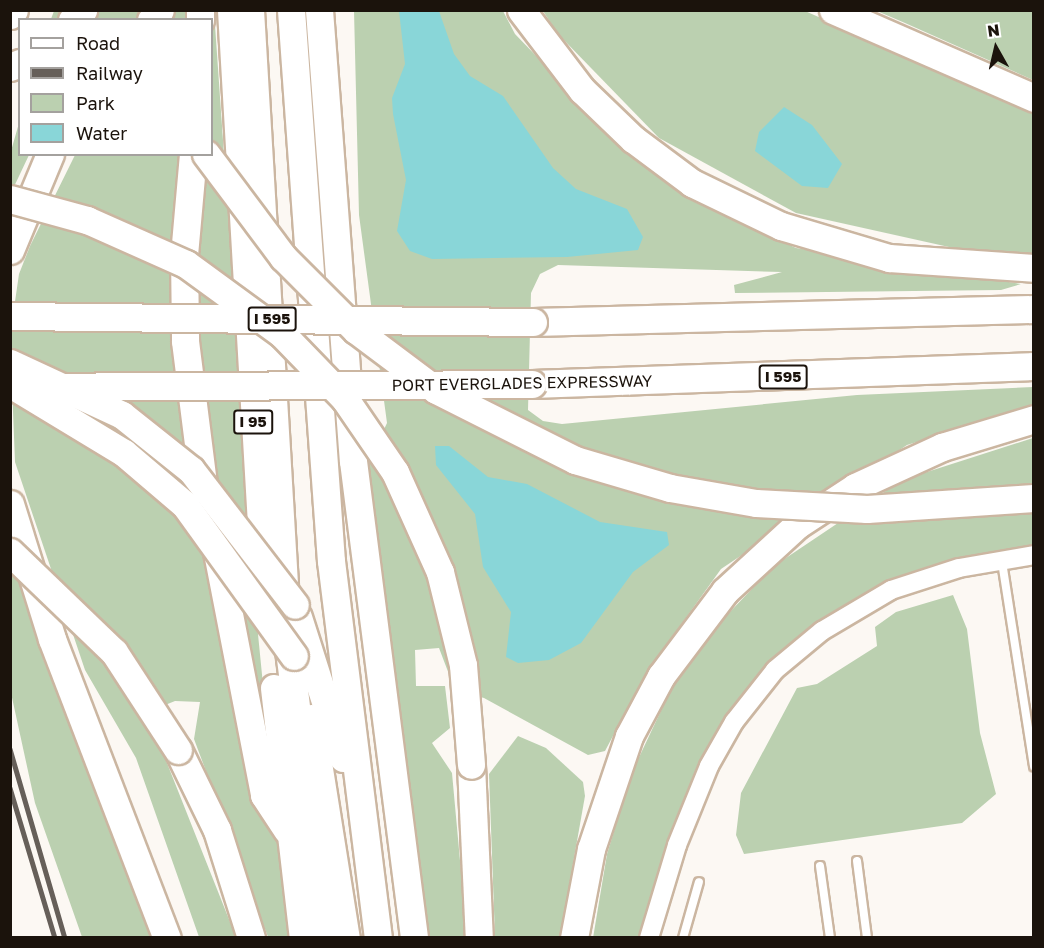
<!DOCTYPE html>
<html>
<head>
<meta charset="utf-8">
<style>
	body { margin:0 }
	#map { position:relative; width:1044px; height:948px; overflow:hidden; background:#fcf8f3; font-family:"Golos Text",sans-serif }
	div>[style] { position:absolute }
	[style*='--x'] { left:calc(var(--x)*1px); top:calc(var(--y)*1px); width:calc(var(--w)*1px); rotate:calc(var(--a)*1deg) }
	.green>* { inset:0; background:#bbd0b0 }
	.water>* { inset:0; background:#89d6d8 }
	.roads { filter:drop-shadow(2px 0 #cbb6a1) drop-shadow(-2px 0 #cbb6a1) drop-shadow(0 2px #cbb6a1) drop-shadow(0 -2px #cbb6a1) }
	.service>* { height:8px; margin:-4px; padding:0 4px; transform-origin:4px; border-radius:4px; background:#fff }
	.tertiary>* { height:18px; margin:-9px; padding:0 9px; transform-origin:9px; border-radius:9px; background:#fff }
	.motorway>* { height:27px; margin:-13.5px; padding:0 13.5px; transform-origin:13.5px; border-radius:13.5px; background:#fff }
	.rail>* { height:4.5px; margin:-2.25px; padding:0 2.25px; transform-origin:2.25px; border-radius:2.25px; background:#665f59 }
	.bridges { filter:drop-shadow(2px 0 #cbb6a1) drop-shadow(-2px 0 #cbb6a1) drop-shadow(0 2px #cbb6a1) drop-shadow(0 -2px #cbb6a1) }
	.motorway-bridge>* { height:27px; margin:-13.5px; padding:0 13.5px; transform-origin:13.5px; border-radius:13.5px; background:#fff }
	span { translate:-50% -50%; white-space:nowrap; text-align:center; line-height:1.15; -webkit-text-stroke:6px #fff; paint-order:stroke }
	.shield-label span { padding:2px 4px; background:#fff; border:2px solid; border-radius:4px; -webkit-text-stroke-width:0 }
	.shield-label { font-size:15px; color:#1b130c; font-weight:700 }
	.street-label { font-size:16px; color:#1b130c }
	.frame { position:absolute; inset:0; border:12px solid #1b130c; pointer-events:none }
	.legend { position:absolute; left:18px; top:18px; width:195px; height:138px; box-sizing:border-box; background:#fff; border:2px solid #a4a19e; margin:0; padding:8px 10px; list-style:none; font-size:18px; color:#1b130c }
	.legend li { display:flex; align-items:center; gap:12px; height:30px }
	.legend b { width:30px; border:2px solid #a4a19e }
	.north { position:absolute; left:966px; top:18px; width:60px; height:60px; -webkit-text-stroke:4px #fff; paint-order:stroke; rotate:352deg; font-size:16px; font-weight:700; line-height:24px; text-align:center; color:#1b130c }
	.north::after { content:''; display:block; margin:auto; width:21px; height:27px; background:#1b130c; clip-path:polygon(50% 0,100% 100%,50% 72%,0 100%) }
</style>
</head>
<body>
<div id="map">
	<div class="green">
		<i style="clip-path:polygon(54px 11px,214px 11px,256px 614px,288px 937px,268px 937px,194px 739px,200px 702px,175px 701px,138px 716px,163px 753px,236px 937px,199px 937px,136px 758px,85px 670px,15px 462px,10px 336px,19px 274px,30px 246px,75px 155px,212px 154px,212px 20px,51px 19px)"></i>
		<i style="clip-path:polygon(354px 11px,503px 11px,515px 34px,622px 145px,711px 208px,796px 248px,1021px 284px,1001px 290px,735px 293px,734px 285px,782px 272px,558px 265px,540px 274px,531px 293px,528px 410px,543px 421px,562px 424px,857px 395px,1033px 387px,1033px 406px,907px 445px,721px 569px,647px 672px,605px 751px,588px 755px,484px 698px,455px 690px,439px 648px,415px 650px,416px 686px,445px 686px,450px 728px,432px 743px,452px 773px,467px 937px,417px 937px,367px 465px,387px 423px,359px 215px)"></i>
		<i style="clip-path:polygon(543px 11px,805px 11px,1033px 112px,1033px 254px,967px 251px,796px 213px,659px 138px,558px 34px)"></i>
		<i style="clip-path:polygon(877px 11px,1033px 11px,1033px 80px,905px 23px)"></i>
		<i style="clip-path:polygon(19px 123px,20px 154px,29px 155px,11px 193px,11px 151px)"></i>
		<i style="clip-path:polygon(1033px 438px,1033px 548px,922px 569px,857px 598px,785px 651px,712px 742px,674px 826px,641px 937px,593px 938px,607px 854px,633px 770px,676px 679px,724px 618px,774px 566px,902px 480px)"></i>
		<i style="clip-path:polygon(10px 555px,44px 661px,157px 937px,82px 937px,35px 803px,11px 693px)"></i>
		<i style="clip-path:polygon(953px 595px,967px 629px,980px 733px,996px 794px,962px 823px,744px 854px,736px 835px,741px 793px,797px 688px,817px 684px,877px 646px,875px 627px,896px 612px)"></i>
		<i style="clip-path:polygon(518px 736px,546px 748px,583px 782px,585px 796px,560px 937px,495px 937px,489px 774px)"></i>
	</div>
	<div class="water">
		<i style="clip-path:polygon(399px 11px,439px 11px,454px 54px,470px 76px,503px 96px,553px 168px,576px 189px,627px 209px,643px 237px,638px 250px,567px 257px,432px 259px,410px 251px,397px 231px,406px 180px,393px 114px,392px 98px,405px 64px)"></i>
		<i style="clip-path:polygon(784px 107px,812px 125px,842px 164px,828px 188px,802px 186px,755px 151px,759px 132px)"></i>
		<i style="clip-path:polygon(435px 446px,449px 446px,488px 477px,527px 484px,600px 522px,667px 532px,669px 545px,633px 572px,581px 643px,549px 660px,518px 663px,506px 657px,511px 612px,483px 567px,475px 514px,436px 465px)"></i>
	</div>
	<div class="roads">
		<div class="service">
			<i style="--x:1002;--y:562;--w:207;--a:81.1"></i>
			<i style="--x:857;--y:861;--w:78;--a:82.6"></i>
			<i style="--x:820;--y:866;--w:73;--a:82.1"></i>
			<i style="--x:683;--y:938;--w:58;--a:-74.1"></i>
		</div>
		<div class="tertiary">
			<i style="--x:649;--y:938;--w:97;--a:-73.2"></i>
			<i style="--x:677;--y:845;--w:85;--a:-67.9"></i>
			<i style="--x:709;--y:766;--w:51;--a:-60.4"></i>
			<i style="--x:734;--y:722;--w:66;--a:-51.7"></i>
			<i style="--x:775;--y:670;--w:61;--a:-39.7"></i>
			<i style="--x:822;--y:631;--w:80;--a:-30.7"></i>
			<i style="--x:891;--y:590;--w:71;--a:-17.9"></i>
			<i style="--x:959;--y:568;--w:76;--a:-9.8"></i>
		</div>
		<div class="motorway">
			<i style="--x:200;--y:10;--w:10;--a:90"></i>
			<i style="--x:231;--y:10;--w:566;--a:86.66"></i>
			<i style="--x:250;--y:10;--w:625;--a:86.61"></i>
			<i style="--x:287;--y:634;--w:306;--a:82.9"></i>
			<i style="--x:291;--y:10;--w:552;--a:85.85"></i>
			<i style="--x:331;--y:561;--w:380;--a:82.9"></i>
			<i style="--x:319;--y:10;--w:452;--a:85.7"></i>
			<i style="--x:353;--y:461;--w:481;--a:82.7"></i>
			<i style="--x:521;--y:10;--w:101;--a:52.7"></i>
			<i style="--x:582;--y:90;--w:71;--a:43.9"></i>
			<i style="--x:633;--y:139;--w:74;--a:36.7"></i>
			<i style="--x:692;--y:183;--w:99;--a:25.8"></i>
			<i style="--x:781;--y:226;--w:113;--a:16.5"></i>
			<i style="--x:889;--y:258;--w:145;--a:3.9"></i>
			<i style="--x:833;--y:10;--w:219;--a:23.6"></i>
			<i style="--x:10;--y:15;--w:6;--a:-51"></i>
			<i style="--x:72;--y:20;--w:15;--a:-42"></i>
			<i style="--x:151;--y:20;--w:13;--a:-48"></i>
			<i style="--x:10;--y:67;--w:11;--a:-22"></i>
			<i style="--x:193;--y:154;--w:100;--a:95.1"></i>
			<i style="--x:184;--y:254;--w:87;--a:89.3"></i>
			<i style="--x:185;--y:341;--w:152;--a:82.8"></i>
			<i style="--x:10;--y:250;--w:104;--a:-67.4"></i>
			<i style="--x:533;--y:322;--w:501;--a:-1.49"></i>
			<i style="--x:532;--y:384;--w:502;--a:-2.05"></i>
			<i style="--x:10;--y:504;--w:141;--a:72.7"></i>
			<i style="--x:52;--y:639;--w:320;--a:69"></i>
			<i style="--x:216;--y:547;--w:253;--a:79"></i>
			<i style="--x:264;--y:795;--w:42;--a:56.7"></i>
			<i style="--x:298;--y:617;--w:148;--a:72.3"></i>
			<i style="--x:274;--y:688;--w:252;--a:83.4"></i>
			<i style="--x:311;--y:718;--w:223;--a:81"></i>
			<i style="--x:178;--y:750;--w:89;--a:64"></i>
			<i style="--x:217;--y:830;--w:113;--a:72.5"></i>
			<i style="--x:471;--y:765;--w:173;--a:87.4"></i>
			<i style="--x:574;--y:938;--w:91;--a:-79.2"></i>
			<i style="--x:591;--y:849;--w:119;--a:-71.4"></i>
			<i style="--x:629;--y:736;--w:68;--a:-61.9"></i>
			<i style="--x:661;--y:676;--w:106;--a:-53"></i>
			<i style="--x:725;--y:591;--w:98;--a:-42.5"></i>
			<i style="--x:797;--y:525;--w:69;--a:-33.2"></i>
			<i style="--x:855;--y:487;--w:96;--a:-24.7"></i>
			<i style="--x:942;--y:447;--w:96;--a:-16.9"></i>
		</div>
	</div>
	<div class="rail">
		<i style="--x:10;--y:749;--w:197;--a:73.8"></i>
		<i style="--x:10;--y:788;--w:157;--a:73.3"></i>
	</div>
	<div class="bridges">
		<div class="motorway-bridge">
			<i style="--x:206;--y:154;--w:129;--a:53.2"></i>
			<i style="--x:283;--y:257;--w:103;--a:45"></i>
			<i style="--x:356;--y:330;--w:100;--a:36.9"></i>
			<i style="--x:436;--y:390;--w:156;--a:26.7"></i>
			<i style="--x:575;--y:460;--w:99;--a:16.4"></i>
			<i style="--x:670;--y:488;--w:87;--a:9.9"></i>
			<i style="--x:756;--y:503;--w:111;--a:3.1"></i>
			<i style="--x:867;--y:509;--w:167;--a:-3.8"></i>
			<i style="--x:10;--y:199;--w:80;--a:15.3"></i>
			<i style="--x:87;--y:220;--w:108;--a:24"></i>
			<i style="--x:186;--y:264;--w:119;--a:36.1"></i>
			<i style="--x:282;--y:334;--w:91;--a:45.9"></i>
			<i style="--x:345;--y:399;--w:88;--a:55.6"></i>
			<i style="--x:395;--y:472;--w:110;--a:65.8"></i>
			<i style="--x:440;--y:572;--w:96;--a:76.1"></i>
			<i style="--x:463;--y:665;--w:100;--a:85.4"></i>
			<i style="--x:10;--y:316;--w:523;--a:0.66"></i>
			<i style="--x:10;--y:363;--w:123;--a:24.9"></i>
			<i style="--x:122;--y:415;--w:88;--a:38.6"></i>
			<i style="--x:191;--y:470;--w:170;--a:52.4"></i>
			<i style="--x:10;--y:387;--w:522;--a:-0.33"></i>
			<i style="--x:15;--y:387;--w:127;--a:31.2"></i>
			<i style="--x:124;--y:453;--w:80;--a:40.4"></i>
			<i style="--x:185;--y:505;--w:186;--a:54.2"></i>
			<i style="--x:10;--y:552;--w:144;--a:43.9"></i>
			<i style="--x:114;--y:652;--w:117;--a:56.9"></i>
		</div>
	</div>
	<div class="shield-label">
		<span style="left:272px;top:319px">I 595</span>
		<span style="left:783px;top:377px">I 595</span>
		<span style="left:253px;top:422px">I 95</span>
	</div>
	<div class="street-label">
		<span style="left:522px;top:383px;rotate:-1deg">PORT EVERGLADES EXPRESSWAY</span>
	</div>
	<div class="frame"></div>
	<ul class="legend">
	<li><b style="height:8px;background:#fff"></b>Road</li>
	<li><b style="height:8px;background:#665f59"></b>Railway</li>
	<li><b style="height:16px;background:#bbd0b0"></b>Park</li>
	<li><b style="height:16px;background:#89d6d8"></b>Water</li>
	</ul>
	<div class="north">N</div>
</div>
</body>
</html>
